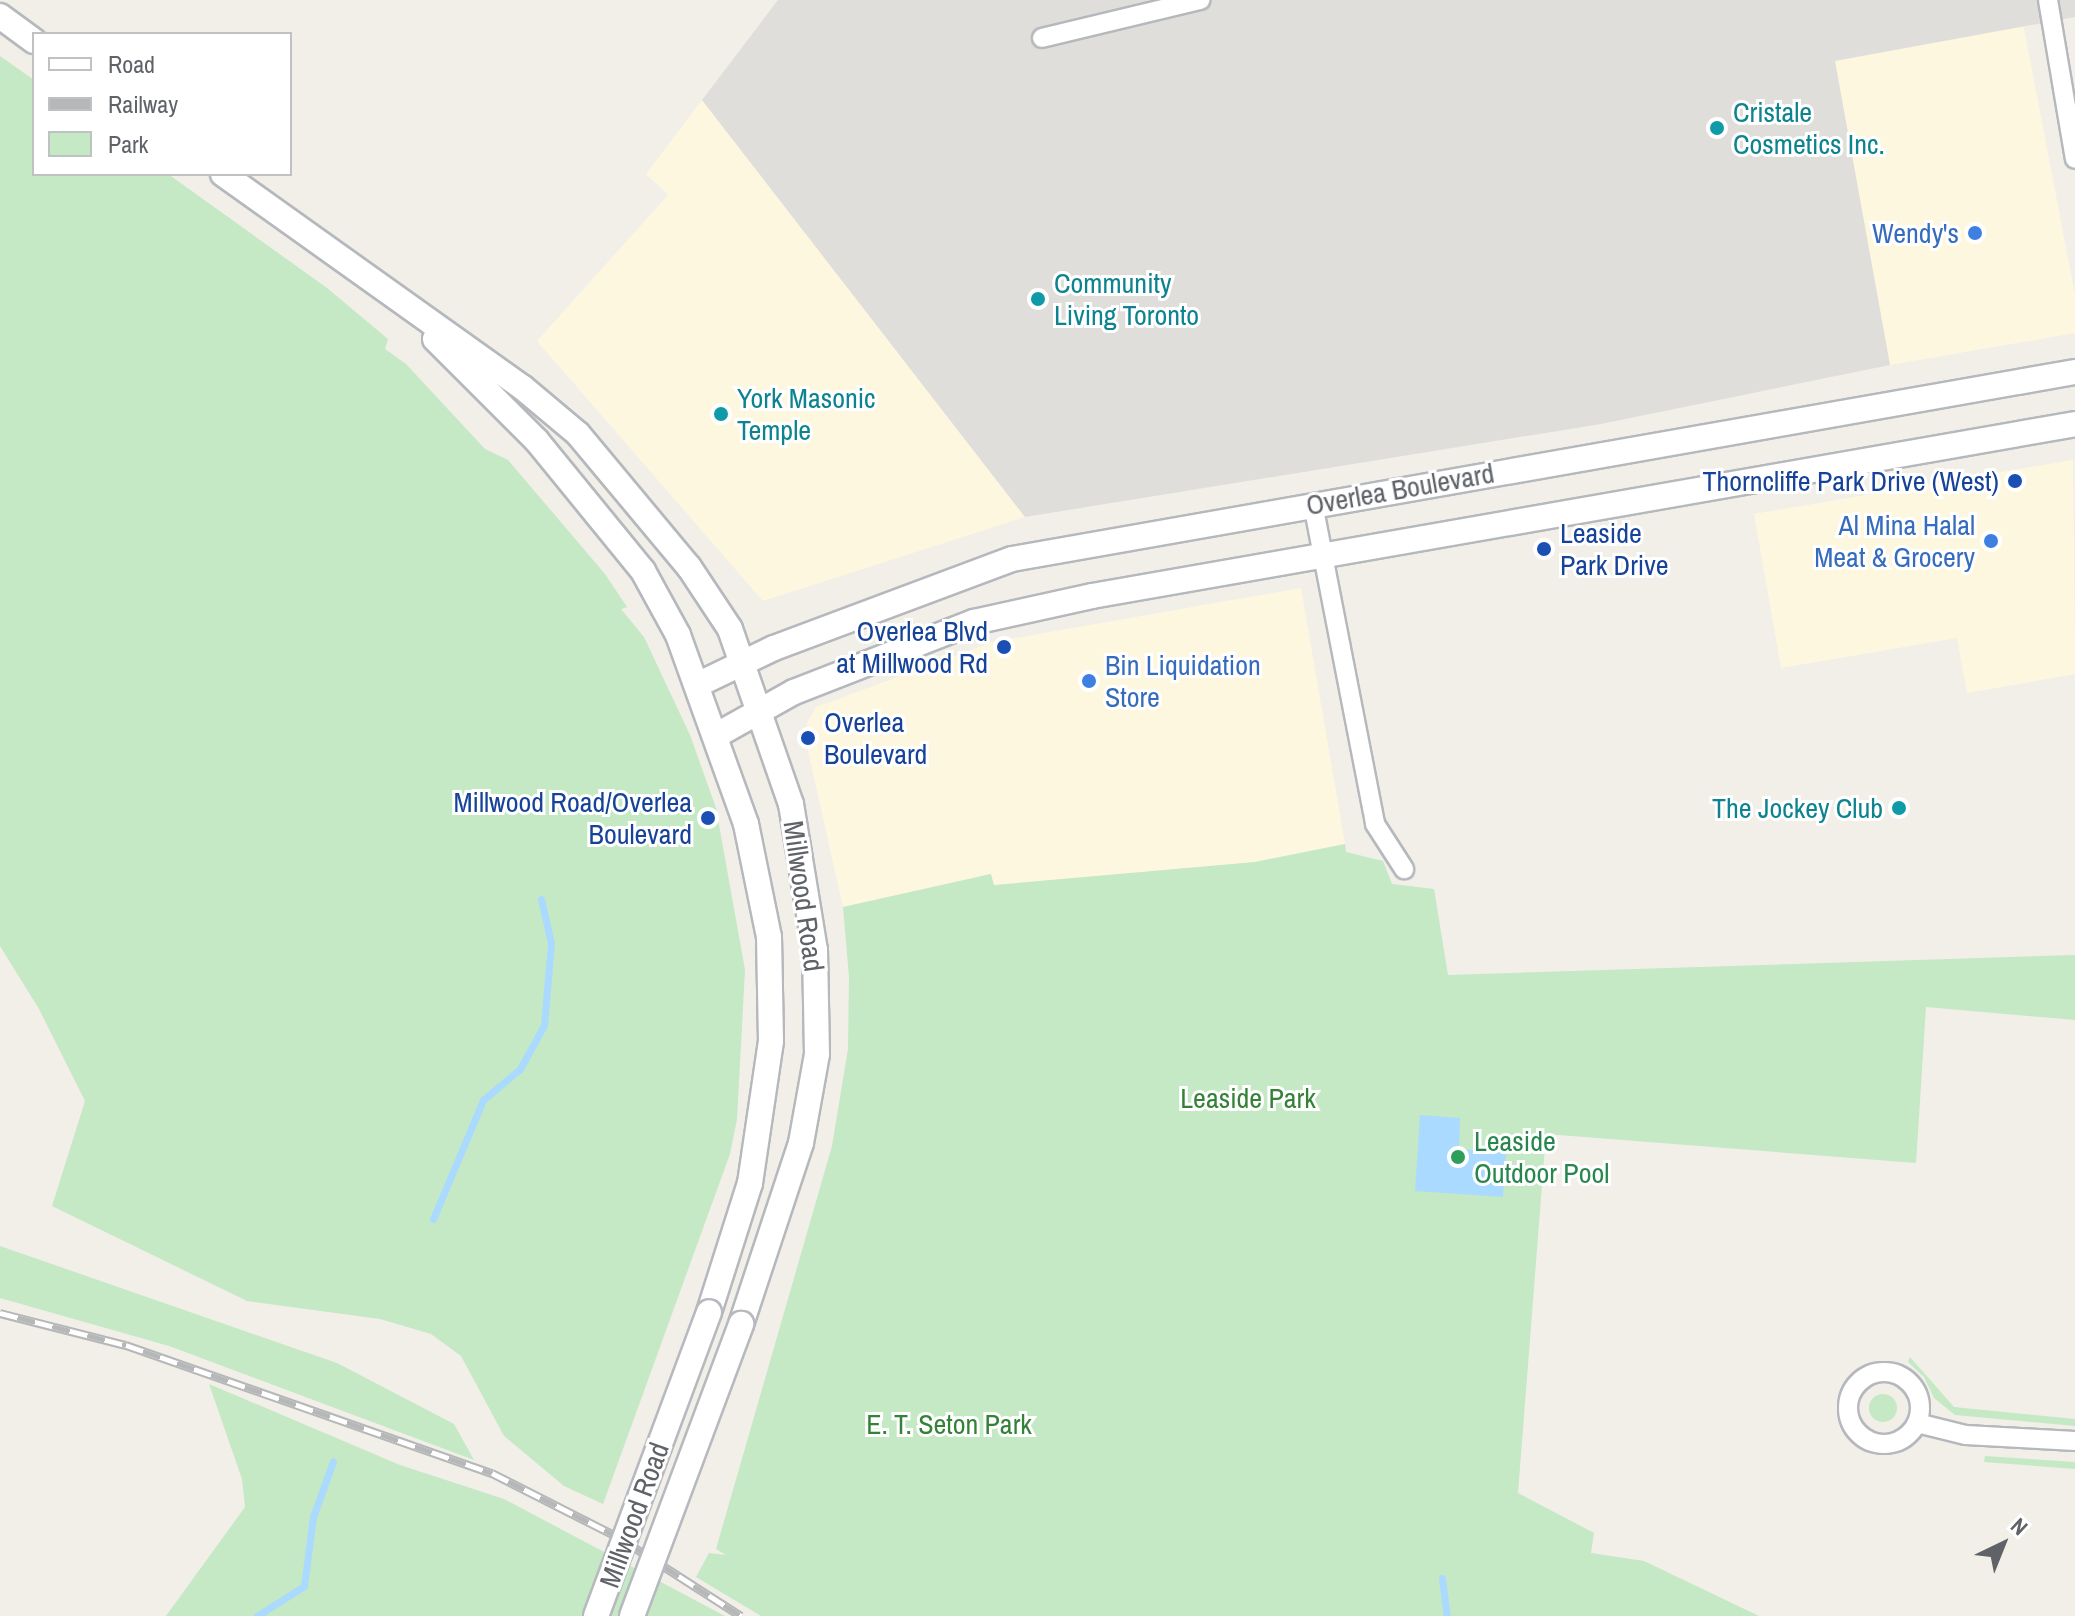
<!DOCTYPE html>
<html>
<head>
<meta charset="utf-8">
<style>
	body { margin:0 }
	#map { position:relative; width:2075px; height:1616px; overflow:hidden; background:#f1efe8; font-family:"Archivo Narrow",sans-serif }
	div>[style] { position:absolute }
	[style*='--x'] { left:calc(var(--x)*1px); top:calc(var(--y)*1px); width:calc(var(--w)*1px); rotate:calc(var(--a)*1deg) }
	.commercial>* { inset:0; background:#fef7e0 }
	.industrial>* { inset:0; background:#e0deda }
	.green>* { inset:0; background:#c5e8c5 }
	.round { border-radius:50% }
	.water>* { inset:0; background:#aadaff }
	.stream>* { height:7px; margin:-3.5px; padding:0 3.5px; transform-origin:3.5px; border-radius:3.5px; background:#aadaff }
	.roads { filter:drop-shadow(2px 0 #b5b8bc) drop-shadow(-2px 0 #b5b8bc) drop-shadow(0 2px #b5b8bc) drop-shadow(0 -2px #b5b8bc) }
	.street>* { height:18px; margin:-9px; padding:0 9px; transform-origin:9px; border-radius:9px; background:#fff }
	.street>.ring { margin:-9px; padding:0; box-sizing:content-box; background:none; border:18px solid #fff; border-radius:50% }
	.secondary>* { height:24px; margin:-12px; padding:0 12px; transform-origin:12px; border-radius:12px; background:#fff }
	.rail>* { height:9px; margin-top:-4.5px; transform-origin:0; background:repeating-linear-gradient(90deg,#fff 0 18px,#b6b7b8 0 36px); box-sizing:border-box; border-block:2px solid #b6b7b8 }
	.bridges { filter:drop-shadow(2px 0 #b6babf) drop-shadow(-2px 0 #b6babf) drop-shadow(0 2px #b6babf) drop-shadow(0 -2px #b6babf) }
	.secondary-bridge>* { height:24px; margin:-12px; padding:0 12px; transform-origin:12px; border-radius:12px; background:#fff }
	.dots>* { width:22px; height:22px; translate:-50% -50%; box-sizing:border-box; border:4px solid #fff; border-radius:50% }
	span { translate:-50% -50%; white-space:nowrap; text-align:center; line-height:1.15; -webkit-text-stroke:6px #fff; paint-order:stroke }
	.culture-label { font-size:28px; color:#0d838f }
	.left { translate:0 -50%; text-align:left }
	.right { translate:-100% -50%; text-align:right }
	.shop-label { font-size:28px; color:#366cbe }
	.transit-label { font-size:28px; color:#164399 }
	.street-label { font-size:28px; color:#5f6368 }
	.park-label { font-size:28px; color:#348238 }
	.leisure-label { font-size:28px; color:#27864d }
	.legend { position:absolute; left:32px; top:32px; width:260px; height:144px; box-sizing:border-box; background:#fff; border:2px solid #bfc1c3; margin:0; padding:10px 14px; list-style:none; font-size:24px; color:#5f6368 }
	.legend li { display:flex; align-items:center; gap:16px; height:40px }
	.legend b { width:40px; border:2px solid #bfc1c3 }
	.north { position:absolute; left:1963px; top:1504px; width:80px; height:80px; -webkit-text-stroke:6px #fff; paint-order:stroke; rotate:43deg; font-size:22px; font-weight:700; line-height:32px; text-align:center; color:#5f6368 }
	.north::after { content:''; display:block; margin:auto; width:28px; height:36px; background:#5f6368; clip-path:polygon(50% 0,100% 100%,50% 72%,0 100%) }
</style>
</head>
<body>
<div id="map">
	<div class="commercial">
		<i style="clip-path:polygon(2023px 23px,2075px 295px,2075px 333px,1890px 365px,1835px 61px)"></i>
		<i style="clip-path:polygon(702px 100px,1025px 517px,763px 601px,537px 341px,668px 195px,646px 174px)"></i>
		<i style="clip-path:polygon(2073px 460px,2075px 674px,1967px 693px,1957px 638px,1781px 668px,1754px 514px)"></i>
		<i style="clip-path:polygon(1301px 588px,1345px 844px,1255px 862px,993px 886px,990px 874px,843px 907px,807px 746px,807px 723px,816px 707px,993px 642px)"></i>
	</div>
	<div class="industrial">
		<i style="clip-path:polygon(778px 0,2075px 0,2075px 17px,1835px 61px,1890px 365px,1601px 424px,1025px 517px,702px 100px)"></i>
	</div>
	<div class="green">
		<i style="clip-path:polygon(0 56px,34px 80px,34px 174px,168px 174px,327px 288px,388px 339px,385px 349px,406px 364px,485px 449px,508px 460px,605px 574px,627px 607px,621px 609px,644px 637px,690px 735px,716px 808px,745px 970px,737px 1119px,730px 1154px,603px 1504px,564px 1486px,504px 1436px,461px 1356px,431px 1334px,380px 1319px,247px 1301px,52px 1206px,85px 1101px,39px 1009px,0 946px)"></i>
		<i style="clip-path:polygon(1345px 844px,1346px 852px,1383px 861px,1392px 884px,1434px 889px,1448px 975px,2075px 955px,2075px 1020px,1926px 1007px,1916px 1163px,1546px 1134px,1518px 1493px,1594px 1533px,1591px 1553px,1644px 1561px,1759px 1616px,761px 1616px,696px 1577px,709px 1553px,726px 1555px,716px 1549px,832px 1146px,848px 1049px,849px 977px,843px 907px,991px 874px,994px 885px,1255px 862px)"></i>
		<i style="clip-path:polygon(0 1246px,337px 1363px,454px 1424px,474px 1460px,169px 1346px,0 1298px)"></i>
		<i style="clip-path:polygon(1910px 1357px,1954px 1407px,2075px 1419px,2075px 1426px,1955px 1415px,1934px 1398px,1924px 1377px,1908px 1362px)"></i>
		<i style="clip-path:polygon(209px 1384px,400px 1465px,504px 1499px,725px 1616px,166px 1616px,245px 1507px,242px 1479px)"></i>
		<i class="round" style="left:1869px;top:1394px;width:28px;height:28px"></i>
		<i style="clip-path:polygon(1985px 1456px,2075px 1462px,2075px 1469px,1984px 1462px)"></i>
	</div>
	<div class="water">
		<i style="clip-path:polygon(1420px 1115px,1460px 1118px,1459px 1149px,1506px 1152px,1503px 1197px,1415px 1191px)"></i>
	</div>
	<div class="stream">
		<i style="--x:433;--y:1219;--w:129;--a:-67.2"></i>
		<i style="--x:483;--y:1100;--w:48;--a:-40"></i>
		<i style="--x:520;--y:1069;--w:50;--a:-61.4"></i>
		<i style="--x:544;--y:1025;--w:82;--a:-85.1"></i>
		<i style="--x:551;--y:943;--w:45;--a:-102.8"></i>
		<i style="--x:1442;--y:1578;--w:38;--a:83"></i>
		<i style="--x:257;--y:1616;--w:56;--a:-32.6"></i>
		<i style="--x:304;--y:1586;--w:70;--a:-82.6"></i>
		<i style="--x:313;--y:1517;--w:59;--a:-70.3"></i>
	</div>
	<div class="roads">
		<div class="street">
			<i style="--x:2048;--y:0;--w:161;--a:80.4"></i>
			<i style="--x:1042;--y:38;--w:163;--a:-13.5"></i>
			<i style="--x:1313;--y:504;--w:326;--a:79"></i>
			<i style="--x:1375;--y:824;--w:54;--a:57.2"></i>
			<i class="ring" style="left:1848px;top:1372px;width:54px;height:54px"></i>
			<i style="--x:1917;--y:1423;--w:50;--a:13.8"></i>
			<i style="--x:1966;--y:1435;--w:109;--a:3.2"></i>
		</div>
		<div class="secondary">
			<i style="--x:0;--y:16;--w:42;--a:36.3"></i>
			<i style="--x:223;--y:174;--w:367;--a:35.5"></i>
			<i style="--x:522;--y:387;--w:73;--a:40"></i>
			<i style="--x:578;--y:434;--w:173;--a:50.2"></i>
			<i style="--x:689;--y:567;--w:74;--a:56.5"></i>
			<i style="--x:730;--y:629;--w:185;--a:70.8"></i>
			<i style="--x:791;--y:804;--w:148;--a:80.7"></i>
			<i style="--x:815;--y:950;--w:104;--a:88.9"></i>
			<i style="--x:817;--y:1054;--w:90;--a:100.2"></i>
			<i style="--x:801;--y:1143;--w:191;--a:108.3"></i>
			<i style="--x:435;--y:339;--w:144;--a:45"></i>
			<i style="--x:537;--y:441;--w:168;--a:50.8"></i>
			<i style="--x:643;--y:571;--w:73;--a:61.3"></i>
			<i style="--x:678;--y:635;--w:201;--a:70.2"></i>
			<i style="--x:746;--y:824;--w:115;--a:78.5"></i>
			<i style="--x:769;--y:937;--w:104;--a:88.9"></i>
			<i style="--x:771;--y:1041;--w:144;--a:98.4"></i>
			<i style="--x:750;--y:1183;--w:135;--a:107.6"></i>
			<i style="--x:697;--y:685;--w:85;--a:-25.7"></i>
			<i style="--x:774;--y:648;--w:254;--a:-20.5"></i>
			<i style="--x:1012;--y:559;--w:1079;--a:-9.98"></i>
			<i style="--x:717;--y:735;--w:88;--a:-29.2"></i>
			<i style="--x:794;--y:692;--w:193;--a:-21.3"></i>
			<i style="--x:974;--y:622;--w:121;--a:-12.4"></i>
			<i style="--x:1092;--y:596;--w:998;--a:-9.92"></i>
		</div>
	</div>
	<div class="rail">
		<i style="--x:0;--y:1313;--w:130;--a:14.3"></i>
		<i style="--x:126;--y:1345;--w:388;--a:19.3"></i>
		<i style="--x:492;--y:1473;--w:141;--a:26.9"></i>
		<i style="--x:618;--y:1537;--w:146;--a:32.7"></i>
	</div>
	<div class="bridges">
		<div class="secondary-bridge">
			<i style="--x:596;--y:1616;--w:324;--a:-69.6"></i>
			<i style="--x:632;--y:1616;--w:312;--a:-69.5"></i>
		</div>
	</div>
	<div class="dots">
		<i style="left:1717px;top:128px;background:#0f9aa8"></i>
		<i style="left:1975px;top:233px;background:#3f7fe0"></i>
		<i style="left:1038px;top:299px;background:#0f9aa8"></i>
		<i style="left:721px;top:414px;background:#0f9aa8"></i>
		<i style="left:2015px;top:481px;background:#1a4fb4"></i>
		<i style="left:1991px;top:541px;background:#3f7fe0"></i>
		<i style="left:1544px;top:549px;background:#1a4fb4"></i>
		<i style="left:1004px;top:647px;background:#1a4fb4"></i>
		<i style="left:1089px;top:681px;background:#3f7fe0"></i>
		<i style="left:808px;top:738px;background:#1a4fb4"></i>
		<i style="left:1899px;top:808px;background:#0f9aa8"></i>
		<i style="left:708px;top:818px;background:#1a4fb4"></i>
		<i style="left:1458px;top:1157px;background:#2e9e5b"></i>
	</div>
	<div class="culture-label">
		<span class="left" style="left:1733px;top:128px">Cristale<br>Cosmetics Inc.</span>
		<span class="left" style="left:1054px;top:299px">Community<br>Living Toronto</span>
		<span class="left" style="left:737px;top:414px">York Masonic<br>Temple</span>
		<span class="right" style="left:1883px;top:808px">The Jockey Club</span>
	</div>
	<div class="shop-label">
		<span class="right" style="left:1959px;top:233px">Wendy's</span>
		<span class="right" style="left:1975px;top:541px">Al Mina Halal<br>Meat &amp; Grocery</span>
		<span class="left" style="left:1105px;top:681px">Bin Liquidation<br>Store</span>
	</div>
	<div class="transit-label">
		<span class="right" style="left:1999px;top:481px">Thorncliffe Park Drive (West)</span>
		<span class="left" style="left:1560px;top:549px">Leaside<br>Park Drive</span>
		<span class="right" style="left:988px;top:647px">Overlea Blvd<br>at Millwood Rd</span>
		<span class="left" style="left:824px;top:738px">Overlea<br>Boulevard</span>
		<span class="right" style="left:692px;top:818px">Millwood Road/Overlea<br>Boulevard</span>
	</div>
	<div class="street-label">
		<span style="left:1400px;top:489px;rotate:-10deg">Overlea Boulevard</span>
		<span style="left:804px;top:896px;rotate:82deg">Millwood Road</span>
		<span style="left:634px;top:1515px;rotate:-70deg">Millwood Road</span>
	</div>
	<div class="park-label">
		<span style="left:1248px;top:1098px">Leaside Park</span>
		<span style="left:949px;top:1424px">E. T. Seton Park</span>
	</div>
	<div class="leisure-label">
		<span class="left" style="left:1474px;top:1157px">Leaside<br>Outdoor Pool</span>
	</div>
	<ul class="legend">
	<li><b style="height:10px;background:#fff"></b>Road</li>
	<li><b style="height:10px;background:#b6b7b8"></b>Railway</li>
	<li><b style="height:22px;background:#c5e8c5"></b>Park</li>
	</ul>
	<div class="north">N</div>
</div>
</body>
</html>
